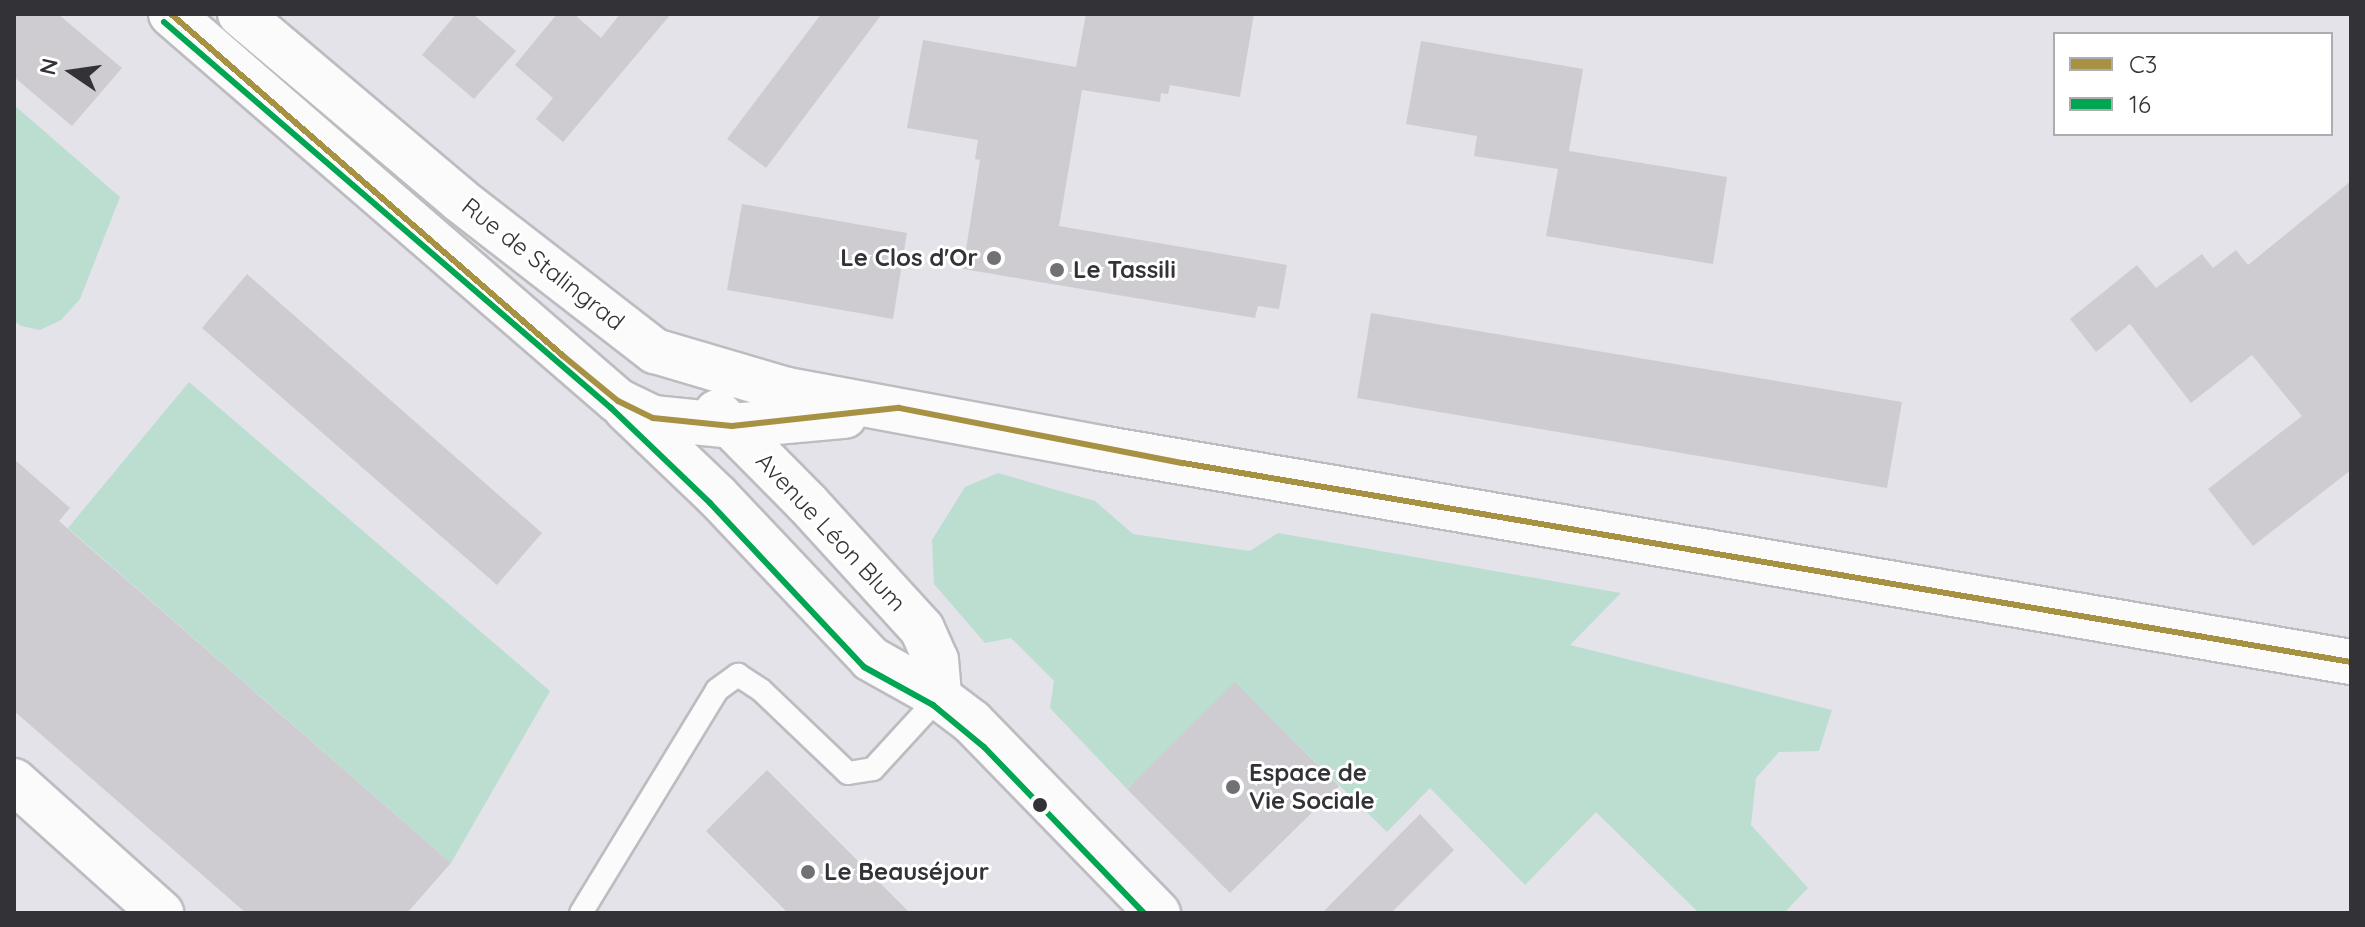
<!DOCTYPE html>
<html>
<head>
<meta charset="utf-8">
<style>
	body { margin:0 }
	#map { position:relative; width:2365px; height:927px; overflow:hidden; background:#e4e3e9; font-family:Quicksand,sans-serif }
	div>[style] { position:absolute }
	[style*='--x'] { left:calc(var(--x)*1px); top:calc(var(--y)*1px); width:calc(var(--w)*1px); rotate:calc(var(--a)*1deg) }
	.green>* { inset:0; background:#bbded1 }
	.building>* { inset:0; background:#ceccd1 }
	.roads { filter:drop-shadow(2px 0 #bebcc1) drop-shadow(-2px 0 #bebcc1) drop-shadow(0 2px #bebcc1) drop-shadow(0 -2px #bebcc1) }
	.lane>* { height:22px; margin:-11px; padding:0 11px; transform-origin:11px; border-radius:11px; background:#fbfbfc }
	.street>* { height:44px; margin:-22px; padding:0 22px; transform-origin:22px; border-radius:22px; background:#fbfbfc }
	.secondary>* { height:44px; margin:-22px; padding:0 22px; transform-origin:22px; border-radius:22px; background:#fbfbfc }
	.bus-1>* { height:6px; margin:-3px; padding:0 3px; transform-origin:3px; border-radius:3px; background:#a79244 }
	.bus-2>* { height:6px; margin:-3px; padding:0 3px; transform-origin:3px; border-radius:3px; background:#00a651 }
	.dots>* { width:22px; height:22px; translate:-50% -50%; box-sizing:border-box; border:4px solid #fff; border-radius:50% }
	span { translate:-50% -50%; white-space:nowrap; text-align:center; line-height:1.15; -webkit-text-stroke:6px #fff; paint-order:stroke }
	.poi-label { font-size:24px; color:#333237; font-weight:700 }
	.right { translate:-100% -50%; text-align:right }
	.left { translate:0 -50%; text-align:left }
	.street-label { font-size:24px; color:#333237 }
	.frame { position:absolute; inset:0; border:16px solid #333237; pointer-events:none }
	.legend { position:absolute; left:2053px; top:32px; width:280px; height:104px; box-sizing:border-box; background:#fff; border:2px solid #adadaf; margin:0; padding:10px 14px; list-style:none; font-size:24px; color:#333237 }
	.legend li { display:flex; align-items:center; gap:16px; height:40px }
	.legend b { width:40px; border:2px solid #adadaf }
	.north { position:absolute; left:32px; top:32px; width:80px; height:80px; -webkit-text-stroke:6px #fff; paint-order:stroke; rotate:283deg; font-size:22px; font-weight:700; line-height:32px; text-align:center; color:#333237 }
	.north::after { content:''; display:block; margin:auto; width:28px; height:36px; background:#333237; clip-path:polygon(50% 0,100% 100%,50% 72%,0 100%) }
</style>
</head>
<body>
<div id="map">
	<div class="green">
		<i style="clip-path:polygon(14px 105px,120px 197px,80px 299px,61px 320px,40px 330px,21px 326px,14px 321px)"></i>
		<i style="clip-path:polygon(189px 382px,550px 691px,451px 863px,68px 528px)"></i>
		<i style="clip-path:polygon(998px 473px,1095px 501px,1133px 534px,1250px 551px,1278px 533px,1621px 593px,1570px 645px,1832px 710px,1819px 751px,1779px 752px,1756px 778px,1751px 825px,1808px 888px,1784px 913px,1699px 913px,1596px 812px,1525px 885px,1430px 788px,1387px 832px,1235px 683px,1127px 789px,1050px 708px,1054px 681px,1011px 638px,985px 643px,934px 584px,932px 540px,965px 487px)"></i>
	</div>
	<div class="building">
		<i style="clip-path:polygon(14px 14px,58px 14px,122px 68px,72px 126px,14px 77px)"></i>
		<i style="clip-path:polygon(456px 14px,473px 14px,516px 51px,474px 99px,422px 55px)"></i>
		<i style="clip-path:polygon(557px 14px,574px 14px,601px 38px,620px 14px,671px 14px,563px 142px,536px 119px,553px 98px,515px 65px)"></i>
		<i style="clip-path:polygon(821px 14px,882px 14px,766px 168px,727px 139px)"></i>
		<i style="clip-path:polygon(1086px 14px,1254px 14px,1240px 97px,1170px 85px,1168px 94px,1161px 93px,1160px 102px,1082px 90px,1059px 226px,1287px 265px,1279px 309px,1258px 306px,1255px 318px,963px 269px,980px 160px,975px 159px,978px 140px,907px 128px,923px 40px,1076px 67px)"></i>
		<i style="clip-path:polygon(1421px 41px,1583px 69px,1569px 151px,1727px 177px,1713px 264px,1546px 236px,1558px 169px,1474px 156px,1477px 136px,1406px 124px)"></i>
		<i style="clip-path:polygon(2351px 181px,2351px 470px,2253px 546px,2208px 489px,2302px 416px,2252px 355px,2191px 403px,2130px 324px,2096px 352px,2070px 319px,2137px 265px,2156px 288px,2202px 254px,2213px 268px,2236px 250px,2248px 265px)"></i>
		<i style="clip-path:polygon(742px 204px,907px 233px,893px 319px,727px 290px)"></i>
		<i style="clip-path:polygon(247px 274px,542px 533px,497px 585px,202px 328px)"></i>
		<i style="clip-path:polygon(1371px 313px,1902px 402px,1887px 488px,1357px 398px)"></i>
		<i style="clip-path:polygon(14px 459px,70px 508px,59px 521px,451px 863px,407px 913px,246px 913px,14px 711px)"></i>
		<i style="clip-path:polygon(1235px 682px,1339px 786px,1230px 893px,1127px 789px)"></i>
		<i style="clip-path:polygon(767px 770px,910px 913px,788px 913px,706px 831px)"></i>
		<i style="clip-path:polygon(1420px 814px,1454px 850px,1391px 913px,1322px 913px)"></i>
	</div>
	<div class="roads">
		<div class="lane">
			<i style="--x:581;--y:913;--w:261;--a:-58.6"></i>
			<i style="--x:717;--y:690;--w:26;--a:-36"></i>
			<i style="--x:738;--y:675;--w:27;--a:33"></i>
			<i style="--x:761;--y:690;--w:120;--a:43.7"></i>
			<i style="--x:848;--y:773;--w:25;--a:-9"></i>
			<i style="--x:873;--y:769;--w:98;--a:-47.5"></i>
		</div>
		<div class="street">
			<i style="--x:14;--y:781;--w:198;--a:41.9"></i>
		</div>
		<div class="secondary">
			<i style="--x:171;--y:14;--w:591;--a:40.89"></i>
			<i style="--x:618;--y:401;--w:39;--a:26"></i>
			<i style="--x:653;--y:418;--w:79;--a:5.8"></i>
			<i style="--x:732;--y:426;--w:113;--a:-5.1"></i>
			<i style="--x:240;--y:14;--w:288;--a:40.2"></i>
			<i style="--x:460;--y:200;--w:247;--a:37.8"></i>
			<i style="--x:655;--y:351;--w:138;--a:16.5"></i>
			<i style="--x:787;--y:390;--w:318;--a:10.5"></i>
			<i style="--x:1100;--y:448;--w:1269;--a:9.71"></i>
			<i style="--x:626;--y:409;--w:126;--a:43.7"></i>
			<i style="--x:717;--y:496;--w:224;--a:46.6"></i>
			<i style="--x:871;--y:659;--w:78;--a:29.2"></i>
			<i style="--x:939;--y:697;--w:41;--a:37.1"></i>
			<i style="--x:972;--y:722;--w:267;--a:45.8"></i>
			<i style="--x:717;--y:412;--w:129;--a:45.3"></i>
			<i style="--x:808;--y:504;--w:169;--a:47.6"></i>
			<i style="--x:922;--y:629;--w:34;--a:66"></i>
			<i style="--x:936;--y:660;--w:37;--a:85"></i>
		</div>
	</div>
	<div class="bus-1">
		<i style="--x:171;--y:14;--w:519;--a:41.09"></i>
		<i style="--x:562;--y:355;--w:72;--a:39.4"></i>
		<i style="--x:618;--y:401;--w:39;--a:26"></i>
		<i style="--x:653;--y:418;--w:79;--a:5.8"></i>
		<i style="--x:732;--y:426;--w:168;--a:-6.2"></i>
		<i style="--x:899;--y:408;--w:289;--a:11"></i>
		<i style="--x:1183;--y:463;--w:1185;--a:9.67"></i>
	</div>
	<div class="bus-2">
		<i style="--x:164;--y:22;--w:591;--a:40.81"></i>
		<i style="--x:611;--y:408;--w:137;--a:43.8"></i>
		<i style="--x:710;--y:503;--w:225;--a:46.8"></i>
		<i style="--x:864;--y:667;--w:79;--a:28.8"></i>
		<i style="--x:933;--y:705;--w:66;--a:39.5"></i>
		<i style="--x:984;--y:747;--w:231;--a:46.1"></i>
	</div>
	<div class="dots">
		<i style="left:994px;top:258px;background:#717075"></i>
		<i style="left:1057px;top:270px;background:#717075"></i>
		<i style="left:1233px;top:787px;background:#717075"></i>
		<i style="left:1040px;top:805px;background:#333237"></i>
		<i style="left:808px;top:872px;background:#717075"></i>
	</div>
	<div class="poi-label">
		<span class="right" style="left:978px;top:258px">Le Clos d'Or</span>
		<span class="left" style="left:1073px;top:270px">Le Tassili</span>
		<span class="left" style="left:1249px;top:787px">Espace de<br>Vie Sociale</span>
		<span class="left" style="left:824px;top:872px">Le Beauséjour</span>
	</div>
	<div class="street-label">
		<span style="left:543px;top:264px;rotate:38deg">Rue de Stalingrad</span>
		<span style="left:831px;top:532px;rotate:47deg">Avenue Léon Blum</span>
	</div>
	<div class="frame"></div>
	<ul class="legend">
	<li><b style="height:10px;background:#a79244"></b>C3</li>
	<li><b style="height:10px;background:#00a651"></b>16</li>
	</ul>
	<div class="north">N</div>
</div>
</body>
</html>
